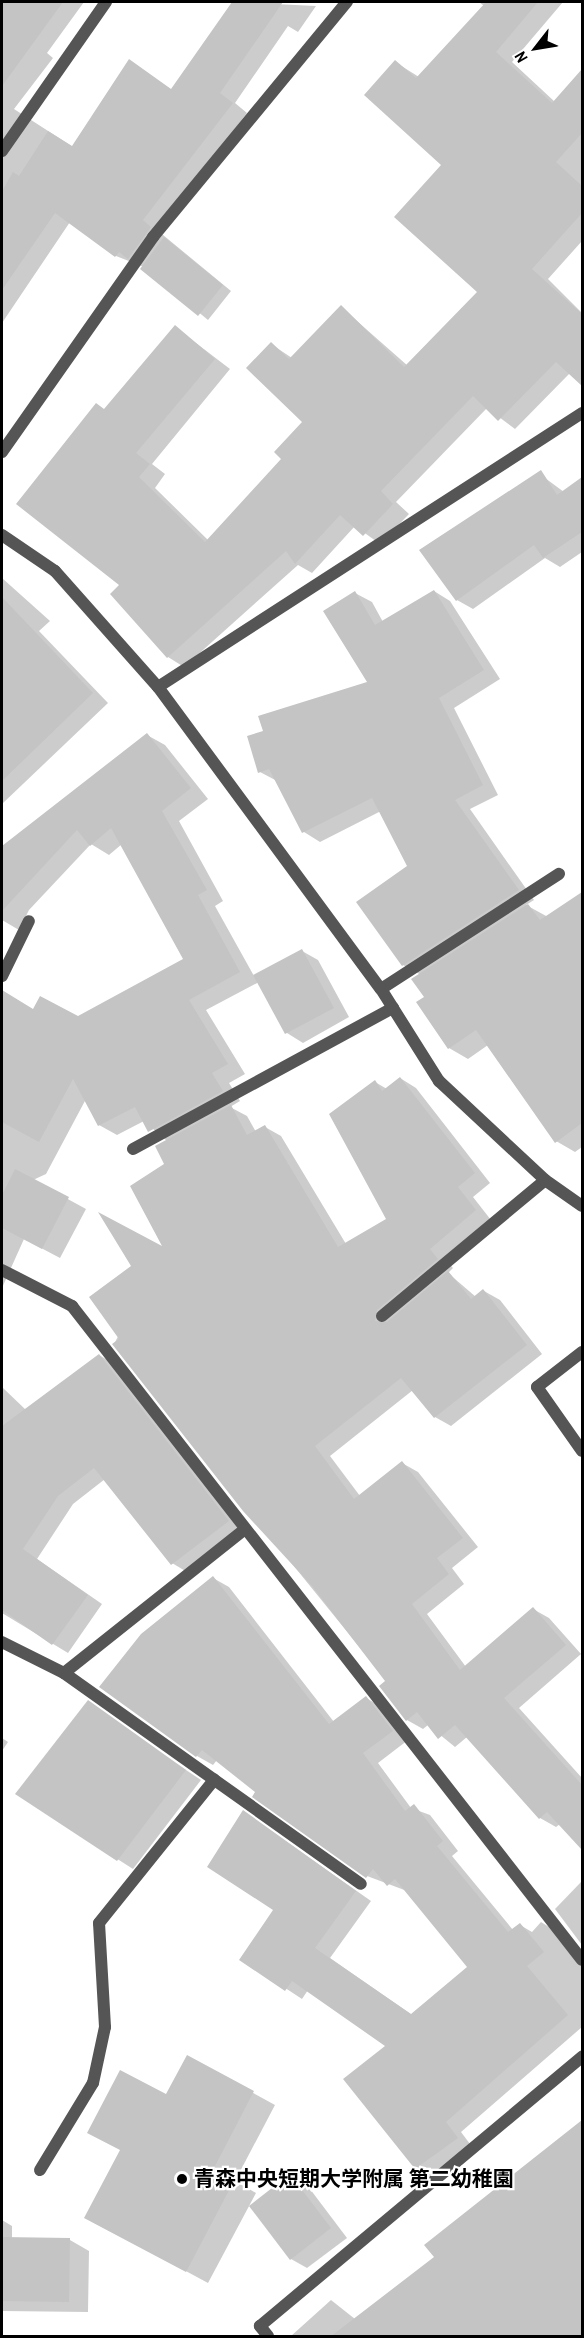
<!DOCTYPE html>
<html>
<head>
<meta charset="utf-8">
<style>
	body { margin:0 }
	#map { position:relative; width:584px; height:2338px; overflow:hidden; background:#fff; font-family:"Archivo Narrow","Noto Sans JP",sans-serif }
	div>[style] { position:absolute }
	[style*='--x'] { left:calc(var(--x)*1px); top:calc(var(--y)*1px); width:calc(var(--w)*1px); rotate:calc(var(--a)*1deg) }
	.shadow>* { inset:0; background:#0003 }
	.building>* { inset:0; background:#c4c4c4 }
	.service>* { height:12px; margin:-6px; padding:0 6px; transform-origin:6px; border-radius:6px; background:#555 }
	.minor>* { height:12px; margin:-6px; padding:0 6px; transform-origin:6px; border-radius:6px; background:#555 }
	.tertiary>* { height:12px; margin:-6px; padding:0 6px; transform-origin:6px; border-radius:6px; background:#555 }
	.dots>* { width:16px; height:16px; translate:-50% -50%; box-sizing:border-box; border:3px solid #fff; border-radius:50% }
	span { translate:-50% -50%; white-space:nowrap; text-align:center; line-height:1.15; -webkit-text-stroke:4.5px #fff; paint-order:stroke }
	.poi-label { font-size:21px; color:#000; font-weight:700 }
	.left { translate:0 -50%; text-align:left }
	.frame { position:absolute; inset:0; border:3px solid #000; pointer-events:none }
	.north { position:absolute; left:506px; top:18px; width:60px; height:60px; -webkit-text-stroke:4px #fff; paint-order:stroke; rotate:239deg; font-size:16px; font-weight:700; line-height:24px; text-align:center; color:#000 }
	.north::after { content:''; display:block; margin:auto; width:21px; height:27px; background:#000; clip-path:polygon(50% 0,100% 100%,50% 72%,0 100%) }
</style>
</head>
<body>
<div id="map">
	<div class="shadow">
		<i style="clip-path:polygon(2px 2px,84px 2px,47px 53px,53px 58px,14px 109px,73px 147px,129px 61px,172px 90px,234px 2px,316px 6px,298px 32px,288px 26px,235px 103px,247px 113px,157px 230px,231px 291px,208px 320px,144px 267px,116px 256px,70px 222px,2px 323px)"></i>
		<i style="clip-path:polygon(479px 2px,563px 2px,512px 62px,555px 102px,582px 71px,582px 241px,548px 279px,582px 313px,582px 382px,570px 373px,515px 429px,487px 408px,396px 502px,409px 514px,380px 544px,355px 526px,312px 573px,298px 565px,184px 667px,168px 657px,122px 585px,106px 410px,175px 327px,230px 369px,152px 464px,165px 474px,155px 488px,208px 540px,283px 459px,304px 422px,271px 344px,292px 358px,341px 307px,408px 366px,479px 292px,443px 165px,395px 62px,419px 77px,484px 6px)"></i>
		<i style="clip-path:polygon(545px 478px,564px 492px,582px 479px,582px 552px,560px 567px,545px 558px,473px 609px,457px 600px)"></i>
		<i style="clip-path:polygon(2px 578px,50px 621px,39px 631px,108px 703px,2px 804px)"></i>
		<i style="clip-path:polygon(434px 591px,450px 601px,500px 679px,454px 708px,498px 795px,470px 809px,534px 900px,526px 905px,548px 917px,582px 894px,582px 1147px,575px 1152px,556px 1141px,488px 1045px,468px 1059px,449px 1048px,421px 975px,403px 965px,409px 867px,381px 811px,320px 842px,304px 832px,277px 781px,260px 772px,370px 683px,355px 593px,372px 602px,383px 622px)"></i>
		<i style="clip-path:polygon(147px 735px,165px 745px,208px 799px,179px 821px,223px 901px,215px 906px,254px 976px,302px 951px,318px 960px,349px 1017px,303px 1043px,287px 1033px,259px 982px,206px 1010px,245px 1074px,229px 1083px,240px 1101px,230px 1107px,247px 1116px,256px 1132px,265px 1127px,281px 1136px,346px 1244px,388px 1220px,375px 1082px,387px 1089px,400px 1078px,416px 1088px,490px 1183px,473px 1197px,491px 1220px,445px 1259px,453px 1268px,448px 1273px,476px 1297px,484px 1291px,500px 1300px,542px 1354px,451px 1426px,435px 1417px,413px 1390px,330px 1456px,360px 1496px,402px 1463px,418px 1472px,478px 1547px,452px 1568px,464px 1584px,427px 1614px,466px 1667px,533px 1609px,549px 1618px,581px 1654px,519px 1708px,582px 1778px,582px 1848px,560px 1824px,556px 1827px,540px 1818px,467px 1737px,455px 1747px,428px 1725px,423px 1729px,407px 1720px,387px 1681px,114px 1344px,165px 1249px,167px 1141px,144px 1121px,117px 1135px,99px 1125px,86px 1099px,46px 1174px,33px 1180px,86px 1209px,60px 1258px,24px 1239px,2px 1288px,2px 994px,96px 1042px,185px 960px,122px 844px,109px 855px,91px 844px,29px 910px,19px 930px,2px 920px,2px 848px)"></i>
		<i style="clip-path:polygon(99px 1355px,114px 1364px,244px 1530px,187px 1572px,172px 1563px,105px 1479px,73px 1504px,37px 1559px,102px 1604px,68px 1653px,2px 1613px,2px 1387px,26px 1410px)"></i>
		<i style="clip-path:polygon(213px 1578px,229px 1587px,334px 1722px,366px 1698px,382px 1707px,408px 1740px,378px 1763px,411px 1808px,430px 1815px,458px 1851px,452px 1856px,513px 1930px,520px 1925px,532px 1932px,541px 1922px,557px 1932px,582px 1964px,582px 2027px,461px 2132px,473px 2148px,432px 2177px,416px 2168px,387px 2045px,308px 1990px,302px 1999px,241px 1959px,275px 1909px,244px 1812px,371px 1901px,330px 1958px,412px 2015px,469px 1967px,407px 1891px,367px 1876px,217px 1760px,213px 1765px,197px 1756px)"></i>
		<i style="clip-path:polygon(2px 1738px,8px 1742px,2px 1751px)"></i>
		<i style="clip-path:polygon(153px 1748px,201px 1780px,133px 1869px,61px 1823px)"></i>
		<i style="clip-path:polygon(582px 1881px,582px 1945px,555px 1909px)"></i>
		<i style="clip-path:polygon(188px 2057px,275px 2105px,235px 2181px,256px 2193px,208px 2283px,108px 2229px,121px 2151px,167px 2096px)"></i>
		<i style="clip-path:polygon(582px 2121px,582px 2336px,291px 2336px,331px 2300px,355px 2319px,436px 2257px,426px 2245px)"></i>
		<i style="clip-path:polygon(291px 2176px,307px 2185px,347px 2238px,307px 2268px,291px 2259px)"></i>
		<i style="clip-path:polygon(2px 2220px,12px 2226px,12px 2238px,70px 2240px,89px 2251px,88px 2312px,2px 2311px)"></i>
	</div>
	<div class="building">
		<i style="clip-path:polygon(2px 2px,63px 2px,2px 86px)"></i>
		<i style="clip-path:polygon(232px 2px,283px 2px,220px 93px,233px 103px,143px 220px,151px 227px,128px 259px,119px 252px,115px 257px,55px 213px,2px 290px,2px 191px,13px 172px,19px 176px,48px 131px,72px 146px,129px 59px,171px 89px)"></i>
		<i style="clip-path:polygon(486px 2px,538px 2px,496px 52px,552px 103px,582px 69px,582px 133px,556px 162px,582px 186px,582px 213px,532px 269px,582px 314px,582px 386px,556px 362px,498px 421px,473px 396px,381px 491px,393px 504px,363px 536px,340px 515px,295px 564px,286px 551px,167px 658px,110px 594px,119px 585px,16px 504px,96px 403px,104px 409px,175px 325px,215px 359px,136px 453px,150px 464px,139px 477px,205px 542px,281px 459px,274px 452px,302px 422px,246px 368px,271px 342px,289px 359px,341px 305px,404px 367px,477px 292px,394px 217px,441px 165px,364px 95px,395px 60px,416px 78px)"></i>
		<i style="clip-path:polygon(164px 237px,223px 285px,198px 316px,140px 269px)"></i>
		<i style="clip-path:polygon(541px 470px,557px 495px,582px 477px,582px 532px,543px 558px,534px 545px,456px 601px,419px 550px)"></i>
		<i style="clip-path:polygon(434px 590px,484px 670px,439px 698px,483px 785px,455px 800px,519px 890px,402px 966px,356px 902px,407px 866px,372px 798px,302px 833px,269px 769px,258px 773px,247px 736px,263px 731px,258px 716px,367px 682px,323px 611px,355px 591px,375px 625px)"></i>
		<i style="clip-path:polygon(2px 597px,93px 693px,2px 781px)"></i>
		<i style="clip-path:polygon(147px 733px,191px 788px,162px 811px,207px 890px,198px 895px,240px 972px,189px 1000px,228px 1064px,212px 1073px,223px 1091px,148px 1132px,135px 1107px,98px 1126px,73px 1079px,39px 1142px,2px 1122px,2px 990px,33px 1009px,40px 996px,78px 1016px,183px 959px,111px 828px,90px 846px,77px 830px,2px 911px,2px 846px)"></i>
		<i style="clip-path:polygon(582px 892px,582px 1123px,555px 1143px,476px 1030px,448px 1049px,416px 1002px,424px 997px,411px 979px,528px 904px,540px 920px)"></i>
		<i style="clip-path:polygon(302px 949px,334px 1008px,285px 1034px,253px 975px)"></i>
		<i style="clip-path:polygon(400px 1077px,475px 1173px,458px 1187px,476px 1210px,430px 1249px,438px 1259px,377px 1310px,375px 1321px,387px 1322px,448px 1271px,471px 1299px,483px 1289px,527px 1345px,434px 1418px,401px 1378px,315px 1446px,354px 1499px,402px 1461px,463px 1538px,437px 1558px,449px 1574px,412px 1604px,460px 1670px,533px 1607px,566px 1645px,504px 1698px,582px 1785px,582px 1850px,547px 1812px,539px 1819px,455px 1725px,438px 1739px,417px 1712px,406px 1721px,379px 1686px,385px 1681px,312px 1586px,243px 1511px,112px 1344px,119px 1339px,89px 1297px,131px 1266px,98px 1212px,162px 1246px,130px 1186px,164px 1164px,155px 1146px,231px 1105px,247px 1135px,265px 1125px,338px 1247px,386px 1219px,329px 1114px,375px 1080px,382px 1091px)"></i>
		<i style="clip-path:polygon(15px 1169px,69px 1197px,42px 1249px,2px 1228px,2px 1195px)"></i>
		<i style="clip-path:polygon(99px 1354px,229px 1521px,171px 1565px,94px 1468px,58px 1496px,23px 1549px,88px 1595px,52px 1645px,2px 1610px,2px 1426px)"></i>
		<i style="clip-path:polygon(213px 1576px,329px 1724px,366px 1696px,393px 1731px,363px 1753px,405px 1811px,414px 1804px,443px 1841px,437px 1846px,508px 1932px,520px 1923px,544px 1952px,527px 1966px,568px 2015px,446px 2122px,458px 2138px,415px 2169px,343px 2079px,385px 2046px,292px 1981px,285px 1991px,239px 1960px,273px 1910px,207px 1867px,243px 1810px,356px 1891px,315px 1948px,411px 2014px,467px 1967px,395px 1879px,387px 1886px,373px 1869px,366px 1878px,252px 1797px,255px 1792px,202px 1750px,196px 1757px,99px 1687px,141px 1634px)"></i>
		<i style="clip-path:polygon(88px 1700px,186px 1770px,117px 1861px,15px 1794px)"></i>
		<i style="clip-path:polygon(187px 2055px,254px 2091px,214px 2168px,235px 2179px,186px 2272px,84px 2218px,120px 2150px,87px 2133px,120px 2070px,166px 2094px)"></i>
		<i style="clip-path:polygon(582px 2120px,582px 2337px,330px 2337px,434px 2257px,424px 2245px)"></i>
		<i style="clip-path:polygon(290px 2174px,331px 2228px,290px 2260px,249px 2206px)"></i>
		<i style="clip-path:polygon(2px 2237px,70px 2238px,69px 2302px,2px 2301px)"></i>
	</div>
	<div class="service">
		<i style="--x:2;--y:976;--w:61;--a:-63.9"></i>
		<i style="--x:381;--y:989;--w:212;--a:-32.9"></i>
		<i style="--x:133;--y:1149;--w:296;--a:-28.5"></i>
		<i style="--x:382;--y:1316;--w:212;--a:-39.8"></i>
		<i style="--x:582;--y:1352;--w:57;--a:142.1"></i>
		<i style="--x:537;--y:1387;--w:78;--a:54.9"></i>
		<i style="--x:40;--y:2170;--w:102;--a:-58.7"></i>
		<i style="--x:93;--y:2083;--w:57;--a:-77.9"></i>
		<i style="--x:105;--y:2027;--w:104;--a:-93.3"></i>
		<i style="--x:99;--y:1923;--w:184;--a:-51.2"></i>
	</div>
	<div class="minor">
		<i style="--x:2;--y:151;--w:182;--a:-55.1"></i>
		<i style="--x:2;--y:535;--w:64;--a:34.2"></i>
		<i style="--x:55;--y:571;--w:155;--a:48.4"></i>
		<i style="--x:158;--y:687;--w:375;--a:53.6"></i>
		<i style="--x:381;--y:989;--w:109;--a:57.8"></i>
		<i style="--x:439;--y:1081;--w:145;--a:43"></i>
		<i style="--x:545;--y:1180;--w:45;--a:35.1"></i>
		<i style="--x:158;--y:687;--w:505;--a:-32.87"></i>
		<i style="--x:2;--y:1270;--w:79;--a:27.2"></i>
		<i style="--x:72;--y:1306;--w:829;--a:52.05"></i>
		<i style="--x:2;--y:1642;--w:69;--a:26.6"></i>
		<i style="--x:64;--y:1673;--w:364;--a:35.4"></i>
		<i style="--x:64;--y:1673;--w:230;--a:-38.5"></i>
		<i style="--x:268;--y:2336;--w:13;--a:-129"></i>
		<i style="--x:260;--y:2326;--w:420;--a:-39.9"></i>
	</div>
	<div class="tertiary">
		<i style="--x:2;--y:452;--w:263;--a:-54.9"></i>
		<i style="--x:153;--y:237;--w:305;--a:-50.5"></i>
	</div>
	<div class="dots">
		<i style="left:182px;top:2179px;background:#000"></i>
	</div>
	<div class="poi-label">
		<span class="left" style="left:194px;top:2179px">青森中央短期大学附属 第二幼稚園</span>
	</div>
	<div class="frame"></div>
	<div class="north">N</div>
</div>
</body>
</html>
